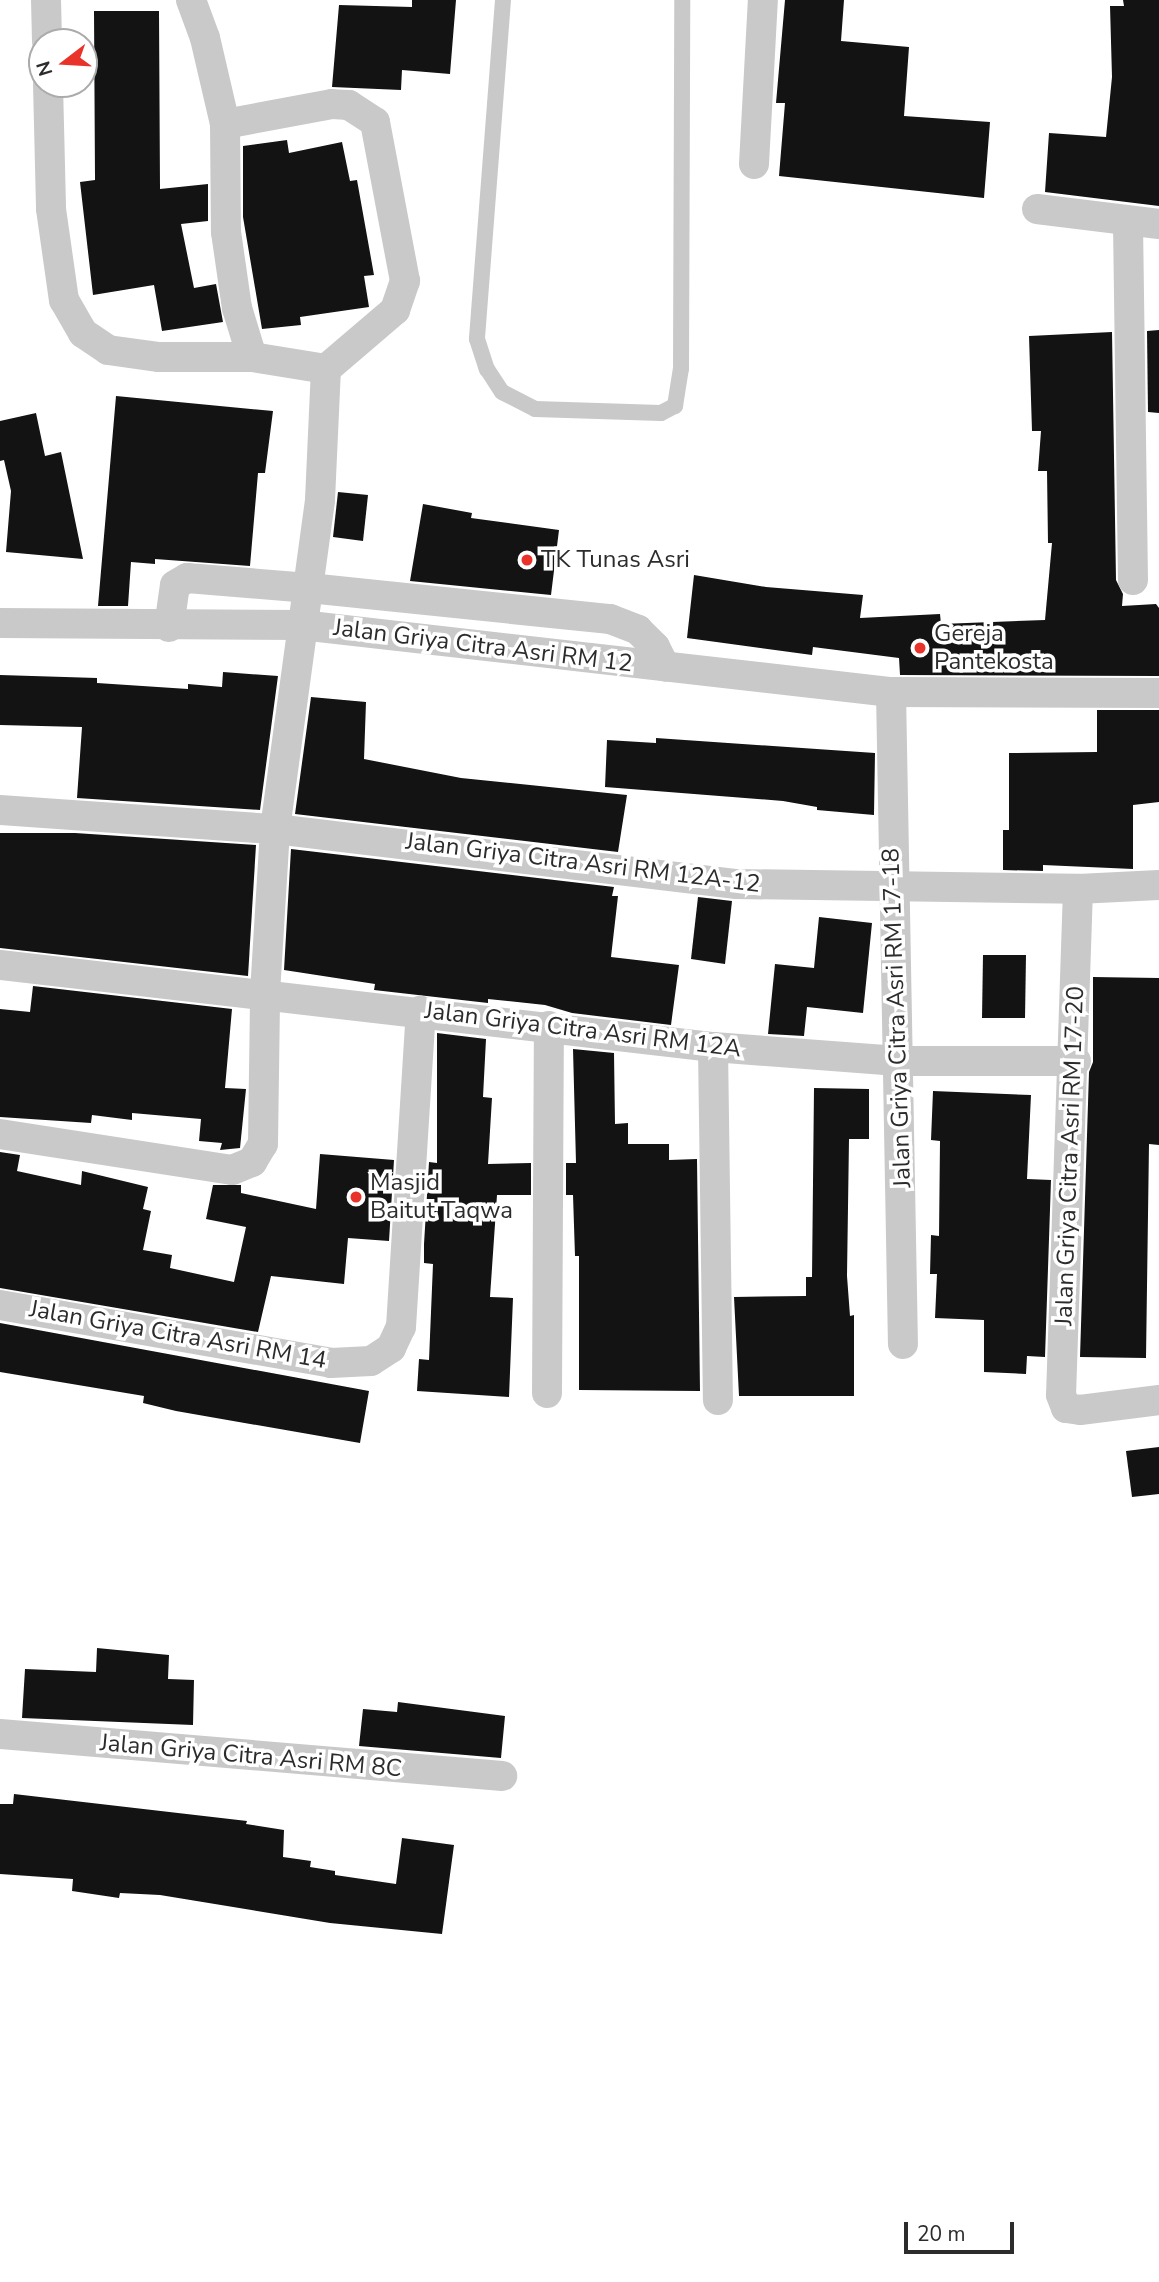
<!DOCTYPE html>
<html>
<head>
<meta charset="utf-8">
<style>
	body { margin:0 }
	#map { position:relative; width:1159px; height:2282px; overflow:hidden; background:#fff; font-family:"Nunito Sans",sans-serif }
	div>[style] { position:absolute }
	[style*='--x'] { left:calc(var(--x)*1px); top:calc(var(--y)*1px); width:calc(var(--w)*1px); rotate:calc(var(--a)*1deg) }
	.building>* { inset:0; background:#131313 }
	.service>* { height:16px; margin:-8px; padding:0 8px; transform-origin:8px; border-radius:8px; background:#c9c9c9 }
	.minor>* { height:30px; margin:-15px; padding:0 15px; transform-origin:15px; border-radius:15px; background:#c9c9c9 }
	.dots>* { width:19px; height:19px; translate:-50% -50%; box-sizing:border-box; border:4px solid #fff; border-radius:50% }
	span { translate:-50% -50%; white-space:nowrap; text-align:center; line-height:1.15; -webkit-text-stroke:7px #fff; paint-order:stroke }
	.poi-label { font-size:24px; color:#2c2c2c }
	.left { translate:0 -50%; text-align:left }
	.street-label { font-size:24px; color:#2c2c2c }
	.north { position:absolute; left:28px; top:28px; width:70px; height:70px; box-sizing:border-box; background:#fff; border:2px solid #ababab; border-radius:50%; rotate:253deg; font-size:19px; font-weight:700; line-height:28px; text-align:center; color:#2c2c2c }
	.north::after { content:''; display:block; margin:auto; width:24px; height:32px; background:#e93229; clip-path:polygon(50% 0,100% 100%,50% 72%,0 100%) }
	.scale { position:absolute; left:904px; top:2222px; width:110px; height:32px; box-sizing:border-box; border:4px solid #2c2c2c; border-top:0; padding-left:9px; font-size:21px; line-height:24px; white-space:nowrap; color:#2c2c2c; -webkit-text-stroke:5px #fff; paint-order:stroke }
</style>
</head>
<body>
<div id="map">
	<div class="building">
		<i style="clip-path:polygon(412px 0,456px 0,450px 74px,402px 70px,401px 90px,332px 87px,339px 5px,412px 7px)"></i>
		<i style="clip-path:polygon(785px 0,844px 0,841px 41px,909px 47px,904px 116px,990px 122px,984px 198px,779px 176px,785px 103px,776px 103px)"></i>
		<i style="clip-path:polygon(1123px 0,1159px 0,1159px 206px,1045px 192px,1049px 133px,1106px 137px,1112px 77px,1110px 6px,1124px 6px)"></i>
		<i style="clip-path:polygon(94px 11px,159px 11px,160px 189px,208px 184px,208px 221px,181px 224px,194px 288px,216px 284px,223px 322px,162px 331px,154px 285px,93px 295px,80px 182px,95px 180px)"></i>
		<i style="clip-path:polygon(287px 140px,289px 153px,342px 142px,350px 181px,357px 180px,374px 275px,364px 276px,369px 307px,300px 317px,301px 325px,262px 329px,243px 217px,243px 146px)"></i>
		<i style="clip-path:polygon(1159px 330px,1159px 413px,1148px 412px,1147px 331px)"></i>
		<i style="clip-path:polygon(1112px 332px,1116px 580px,1123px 594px,1122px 606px,1156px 604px,1159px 608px,1159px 676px,900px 675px,899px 658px,813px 647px,812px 655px,687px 638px,694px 575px,766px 587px,863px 595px,860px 618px,940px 614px,941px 624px,1045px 620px,1052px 543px,1048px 543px,1047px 471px,1038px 471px,1041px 431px,1032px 431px,1029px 336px)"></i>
		<i style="clip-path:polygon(116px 396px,273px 411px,265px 473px,258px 473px,250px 566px,155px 559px,155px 564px,131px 562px,128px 606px,98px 606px)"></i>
		<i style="clip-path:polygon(36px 413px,45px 456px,61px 452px,83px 559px,6px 552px,11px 491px,4px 460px,0 461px,0 421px)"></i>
		<i style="clip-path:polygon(338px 492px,368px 495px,363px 541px,333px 537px)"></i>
		<i style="clip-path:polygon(423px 504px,472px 513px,471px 518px,559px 530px,551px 595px,410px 581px)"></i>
		<i style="clip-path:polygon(223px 672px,278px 676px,260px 810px,77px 798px,82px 727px,0 725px,0 675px,97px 678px,97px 683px,188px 689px,188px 684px,222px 687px)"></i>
		<i style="clip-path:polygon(311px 697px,366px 702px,364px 759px,461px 778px,627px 795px,618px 852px,295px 814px)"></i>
		<i style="clip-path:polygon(1097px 710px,1159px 710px,1159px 802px,1133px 805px,1133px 869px,1043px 865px,1043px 871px,1003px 870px,1003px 830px,1009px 830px,1009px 753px,1097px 752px)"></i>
		<i style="clip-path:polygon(656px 738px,875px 753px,874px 815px,817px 810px,817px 807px,783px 801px,605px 787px,607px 740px,656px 743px)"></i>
		<i style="clip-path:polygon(0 833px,75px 833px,256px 845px,248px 976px,0 948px)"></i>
		<i style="clip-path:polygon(291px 849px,614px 887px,612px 896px,618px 896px,611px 957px,679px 965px,671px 1025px,572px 1013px,545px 1005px,488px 999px,488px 1003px,374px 990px,375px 984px,284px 970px)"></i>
		<i style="clip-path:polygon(698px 897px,732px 901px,725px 964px,691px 959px)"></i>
		<i style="clip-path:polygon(819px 917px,872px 923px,863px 1013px,807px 1007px,804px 1036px,768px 1034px,775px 964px,814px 968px)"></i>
		<i style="clip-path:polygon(983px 955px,1026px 955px,1025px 1018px,982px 1018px)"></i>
		<i style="clip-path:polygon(1093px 977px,1159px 978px,1159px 1145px,1149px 1144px,1146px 1358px,1080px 1357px,1089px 1072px,1093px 1062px)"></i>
		<i style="clip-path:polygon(33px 986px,232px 1009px,225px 1088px,246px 1089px,240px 1148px,220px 1150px,222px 1143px,199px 1141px,201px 1119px,132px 1113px,132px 1120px,92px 1115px,91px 1123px,0 1117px,0 1009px,30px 1012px)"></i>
		<i style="clip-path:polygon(437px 1033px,486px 1039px,483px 1097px,492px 1098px,488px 1164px,531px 1163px,531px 1195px,497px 1195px,490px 1297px,513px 1298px,509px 1397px,417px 1391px,419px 1359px,429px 1360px,433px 1264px,424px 1263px,424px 1244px,429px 1162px,437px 1163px)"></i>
		<i style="clip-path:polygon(573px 1049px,614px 1053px,615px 1124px,628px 1123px,628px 1144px,669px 1144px,669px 1160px,697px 1159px,700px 1391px,579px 1390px,579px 1256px,575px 1256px,573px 1195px,566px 1195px,566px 1163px,576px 1163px)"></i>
		<i style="clip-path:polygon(814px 1088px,869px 1089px,869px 1139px,849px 1139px,847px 1276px,850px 1316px,854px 1315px,854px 1396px,739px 1396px,734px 1297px,806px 1296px,806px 1277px,812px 1277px)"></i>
		<i style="clip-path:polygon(933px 1091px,1031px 1095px,1027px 1179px,1051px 1180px,1045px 1357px,1027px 1356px,1026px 1374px,984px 1372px,984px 1320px,935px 1318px,937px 1274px,930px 1274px,931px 1235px,939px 1236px,940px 1141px,931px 1140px)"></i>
		<i style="clip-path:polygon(0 1152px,20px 1155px,17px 1171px,81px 1185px,82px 1171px,148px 1187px,143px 1209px,151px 1211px,143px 1250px,172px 1255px,170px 1268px,234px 1282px,246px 1227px,206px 1219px,213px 1185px,241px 1185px,241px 1193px,316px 1209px,320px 1154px,394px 1160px,389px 1241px,348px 1238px,344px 1284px,271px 1276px,258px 1332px,0 1288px)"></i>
		<i style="clip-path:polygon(0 1323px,369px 1391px,360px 1443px,176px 1411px,143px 1403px,144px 1396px,0 1372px)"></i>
		<i style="clip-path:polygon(1159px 1447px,1159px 1494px,1132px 1497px,1126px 1451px)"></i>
		<i style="clip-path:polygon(97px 1648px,169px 1655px,168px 1679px,194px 1680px,193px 1725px,22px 1718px,25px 1669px,96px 1672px)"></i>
		<i style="clip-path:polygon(398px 1702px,505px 1716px,501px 1758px,359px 1746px,363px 1709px,397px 1712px)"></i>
		<i style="clip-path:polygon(14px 1794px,247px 1821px,246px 1824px,284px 1830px,283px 1857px,311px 1861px,310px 1867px,335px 1871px,335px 1875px,396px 1884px,402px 1838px,454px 1845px,442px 1934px,330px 1923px,160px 1895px,120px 1893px,119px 1898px,72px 1891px,73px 1879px,0 1874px,0 1804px,13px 1804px)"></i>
	</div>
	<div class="service">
		<i style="--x:503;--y:0;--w:340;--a:94.4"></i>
		<i style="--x:477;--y:339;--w:32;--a:72"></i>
		<i style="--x:487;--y:369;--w:27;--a:57"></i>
		<i style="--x:502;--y:392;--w:37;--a:27"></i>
		<i style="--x:535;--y:409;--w:126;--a:1.8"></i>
		<i style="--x:661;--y:413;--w:16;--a:-27"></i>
		<i style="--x:675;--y:406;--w:37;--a:-81"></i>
		<i style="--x:681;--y:369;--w:369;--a:-89.8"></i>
	</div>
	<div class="minor">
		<i style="--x:46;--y:0;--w:42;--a:88.6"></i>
		<i style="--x:191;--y:0;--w:40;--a:69.8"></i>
		<i style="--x:205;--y:38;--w:88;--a:76.9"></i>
		<i style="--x:225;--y:124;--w:108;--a:89.5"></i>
		<i style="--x:226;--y:232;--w:77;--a:81.8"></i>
		<i style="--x:237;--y:308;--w:51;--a:73"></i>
		<i style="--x:48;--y:84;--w:125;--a:88.6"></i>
		<i style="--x:51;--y:209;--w:92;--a:81.9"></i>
		<i style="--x:64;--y:300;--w:38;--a:60"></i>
		<i style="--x:83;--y:333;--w:30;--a:34"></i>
		<i style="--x:108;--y:350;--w:50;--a:8"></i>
		<i style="--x:158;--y:357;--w:94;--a:0"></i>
		<i style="--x:252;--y:357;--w:75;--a:9.2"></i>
		<i style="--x:754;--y:164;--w:164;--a:-86.9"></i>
		<i style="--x:1037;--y:209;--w:123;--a:7"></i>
		<i style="--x:1128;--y:223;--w:357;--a:89.2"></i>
		<i style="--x:0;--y:623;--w:301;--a:0.4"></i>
		<i style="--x:301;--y:625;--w:594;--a:6.48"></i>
		<i style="--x:891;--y:692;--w:268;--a:0.2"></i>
		<i style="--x:169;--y:627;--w:42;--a:-81.9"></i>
		<i style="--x:175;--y:585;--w:14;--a:-30"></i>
		<i style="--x:187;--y:578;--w:122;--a:4.7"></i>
		<i style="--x:309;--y:588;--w:303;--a:5.9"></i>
		<i style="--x:610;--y:619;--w:30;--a:21"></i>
		<i style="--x:638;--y:630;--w:24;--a:45"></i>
		<i style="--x:655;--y:647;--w:22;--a:63"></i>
		<i style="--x:891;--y:692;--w:652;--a:88.95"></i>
		<i style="--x:0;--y:810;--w:276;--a:4"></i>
		<i style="--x:275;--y:829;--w:465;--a:6.8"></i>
		<i style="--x:737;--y:884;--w:341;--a:0.8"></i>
		<i style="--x:1078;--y:889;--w:81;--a:-2.8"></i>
		<i style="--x:1078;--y:889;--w:506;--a:91.92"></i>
		<i style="--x:1061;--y:1395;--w:14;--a:69"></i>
		<i style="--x:1066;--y:1408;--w:14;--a:8"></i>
		<i style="--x:1080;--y:1410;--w:80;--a:-7.2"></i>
		<i style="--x:0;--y:965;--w:718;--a:6.56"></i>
		<i style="--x:713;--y:1047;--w:189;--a:4.3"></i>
		<i style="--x:901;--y:1061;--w:175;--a:0"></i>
		<i style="--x:713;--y:1047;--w:353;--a:89.2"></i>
		<i style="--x:0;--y:1134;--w:235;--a:8.8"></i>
		<i style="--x:232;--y:1170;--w:22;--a:-22"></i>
		<i style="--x:252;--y:1162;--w:21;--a:-59"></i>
		<i style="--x:263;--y:1144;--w:151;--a:-89.2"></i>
		<i style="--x:265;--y:993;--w:164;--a:-86.5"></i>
		<i style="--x:275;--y:829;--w:332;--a:-82.2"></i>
		<i style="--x:320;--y:500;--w:131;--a:-87.4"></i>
		<i style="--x:326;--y:369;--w:91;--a:-40.5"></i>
		<i style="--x:395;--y:310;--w:31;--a:-71"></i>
		<i style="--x:405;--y:281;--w:162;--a:-100.7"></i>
		<i style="--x:375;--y:122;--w:31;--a:-147"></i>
		<i style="--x:349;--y:105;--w:17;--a:-177"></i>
		<i style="--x:332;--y:104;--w:109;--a:169.4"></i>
		<i style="--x:0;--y:1305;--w:336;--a:9.9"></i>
		<i style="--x:331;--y:1363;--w:40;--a:-2.9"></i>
		<i style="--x:371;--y:1361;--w:24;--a:-33"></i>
		<i style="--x:391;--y:1348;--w:23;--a:-65"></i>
		<i style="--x:401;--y:1327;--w:317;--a:-86.4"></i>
		<i style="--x:547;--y:1393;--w:367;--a:-89.7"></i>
		<i style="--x:0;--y:1734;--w:504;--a:4.78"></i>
	</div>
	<div class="dots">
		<i style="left:527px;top:560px;background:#e93229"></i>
		<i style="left:920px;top:648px;background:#e93229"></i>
		<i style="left:356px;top:1197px;background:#e93229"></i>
	</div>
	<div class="poi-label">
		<span class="left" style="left:541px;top:560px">TK Tunas Asri</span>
		<span class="left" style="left:934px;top:648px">Gereja<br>Pantekosta</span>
		<span class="left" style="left:370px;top:1197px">Masjid<br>Baitut Taqwa</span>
	</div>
	<div class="street-label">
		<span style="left:483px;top:646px;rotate:7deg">Jalan Griya Citra Asri RM 12</span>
		<span style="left:583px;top:863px;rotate:7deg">Jalan Griya Citra Asri RM 12A-12</span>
		<span style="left:897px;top:1018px;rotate:-92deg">Jalan Griya Citra Asri RM 17-18</span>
		<span style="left:583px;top:1030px;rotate:7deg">Jalan Griya Citra Asri RM 12A</span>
		<span style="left:1070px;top:1156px;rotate:-88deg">Jalan Griya Citra Asri RM 17-20</span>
		<span style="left:178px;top:1335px;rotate:10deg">Jalan Griya Citra Asri RM 14</span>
		<span style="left:251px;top:1756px;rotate:5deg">Jalan Griya Citra Asri RM 8C</span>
	</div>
	<div class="north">N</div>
	<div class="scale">20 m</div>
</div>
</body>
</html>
